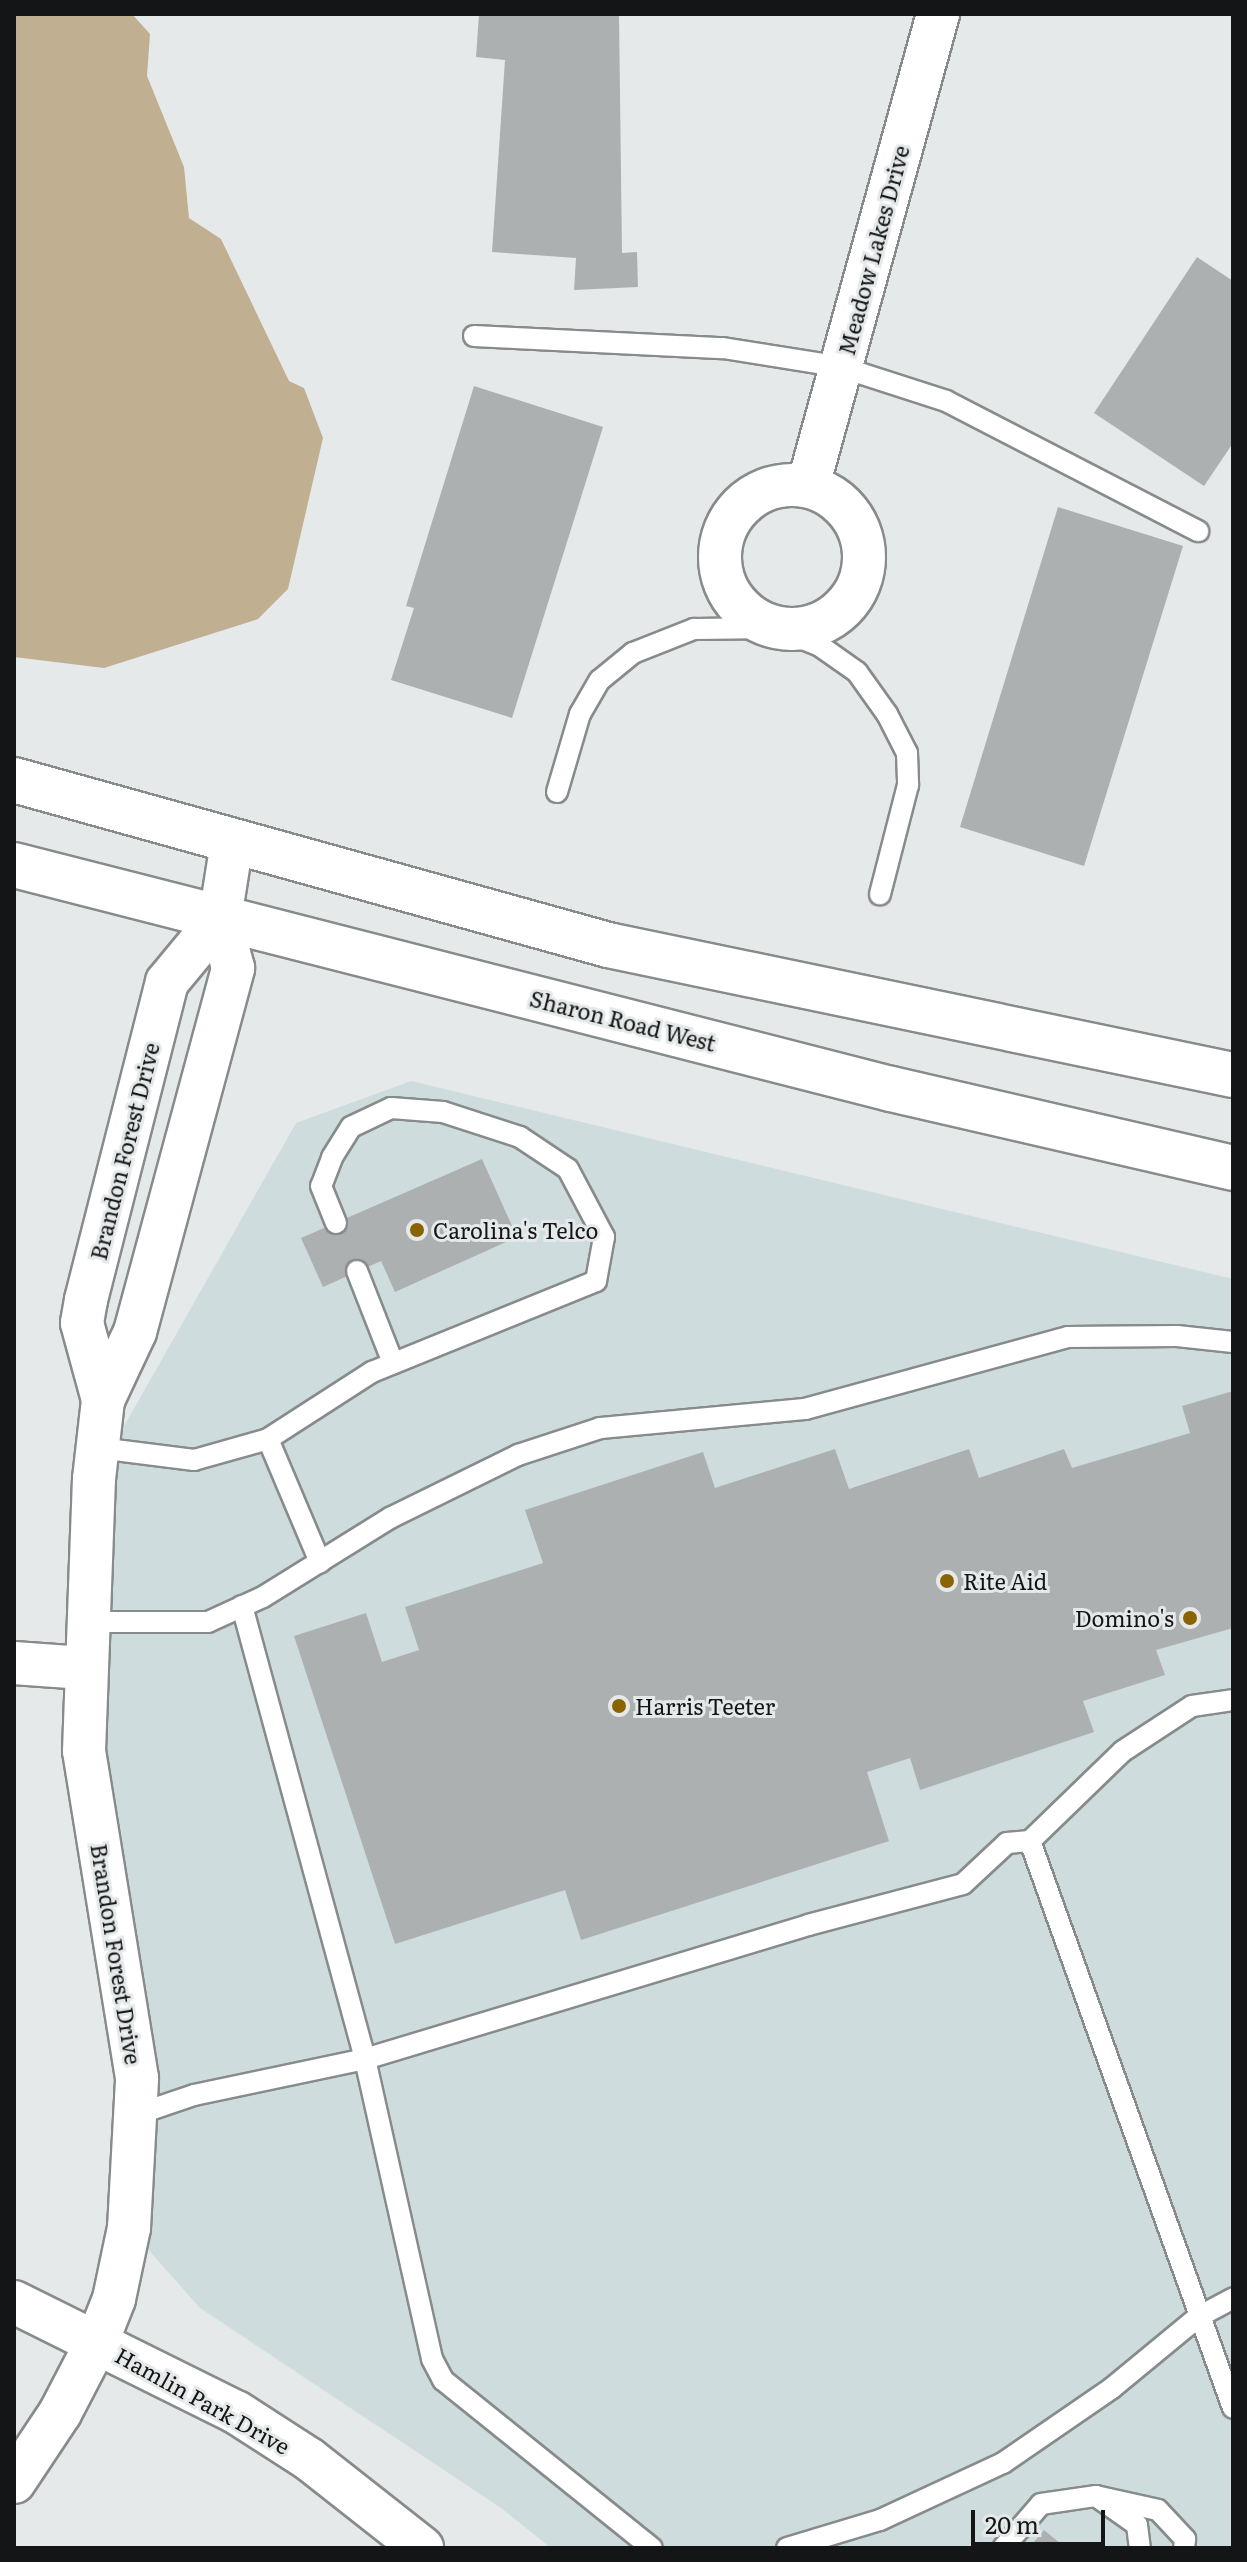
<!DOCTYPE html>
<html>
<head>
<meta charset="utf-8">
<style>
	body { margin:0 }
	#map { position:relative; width:1247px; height:2562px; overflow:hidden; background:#e5e9ea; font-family:Literata,serif }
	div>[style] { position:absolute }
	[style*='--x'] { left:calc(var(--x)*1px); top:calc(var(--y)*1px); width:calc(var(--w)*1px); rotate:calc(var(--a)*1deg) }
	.built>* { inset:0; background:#cfdcde }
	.water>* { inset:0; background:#c0af91 }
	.building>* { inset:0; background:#acb0b0 }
	.roads { filter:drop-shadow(2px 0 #878b8c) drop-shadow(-2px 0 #878b8c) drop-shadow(0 2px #878b8c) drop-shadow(0 -2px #878b8c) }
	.service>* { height:20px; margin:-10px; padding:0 10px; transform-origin:10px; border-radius:10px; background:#fff }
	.minor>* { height:42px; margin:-21px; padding:0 21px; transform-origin:21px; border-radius:21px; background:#fff }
	.minor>.ring { margin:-21px; padding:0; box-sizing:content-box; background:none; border:42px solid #fff; border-radius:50% }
	.secondary>* { height:44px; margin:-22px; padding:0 22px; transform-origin:22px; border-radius:22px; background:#fff }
	.dots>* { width:22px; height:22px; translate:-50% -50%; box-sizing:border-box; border:4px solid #e5e9ea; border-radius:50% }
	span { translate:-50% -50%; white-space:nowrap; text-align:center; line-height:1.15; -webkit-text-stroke:6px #e5e9ea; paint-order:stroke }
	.street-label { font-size:22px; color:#141516 }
	.poi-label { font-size:22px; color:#141516 }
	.left { translate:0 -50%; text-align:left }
	.right { translate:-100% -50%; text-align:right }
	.frame { position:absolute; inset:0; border:16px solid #141516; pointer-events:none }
	.scale { position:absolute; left:971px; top:2510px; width:134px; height:36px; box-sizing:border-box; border:4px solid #141516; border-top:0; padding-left:10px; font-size:24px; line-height:28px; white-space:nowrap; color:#141516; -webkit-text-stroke:6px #e5e9ea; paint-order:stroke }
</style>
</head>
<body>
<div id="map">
	<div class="built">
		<i style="clip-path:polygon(411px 1081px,1233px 1279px,1233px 2548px,551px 2548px,501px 2508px,200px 2308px,129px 2228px,98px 1846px,94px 1479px,296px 1123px)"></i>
	</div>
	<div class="water">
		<i style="clip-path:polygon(14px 14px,132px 14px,150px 34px,147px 76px,184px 167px,189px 218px,221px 239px,289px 381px,304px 388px,323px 438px,288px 589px,258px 619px,104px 668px,14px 657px)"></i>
	</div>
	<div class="building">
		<i style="clip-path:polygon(479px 14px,619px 14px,622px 253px,637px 252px,638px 287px,574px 290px,576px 258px,492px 252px,505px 60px,476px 57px)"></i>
		<i style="clip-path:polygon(1197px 257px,1233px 281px,1233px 443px,1204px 486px,1094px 413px)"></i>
		<i style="clip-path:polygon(474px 386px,603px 427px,512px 718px,391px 680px,414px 608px,406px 606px)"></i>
		<i style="clip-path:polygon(1058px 507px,1183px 546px,1084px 866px,960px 827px)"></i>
		<i style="clip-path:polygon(482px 1159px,517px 1237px,395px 1292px,381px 1261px,323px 1287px,301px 1238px)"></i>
		<i style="clip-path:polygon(1233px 1391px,1233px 1628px,1156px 1650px,1165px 1675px,1083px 1701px,1094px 1732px,920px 1790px,910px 1758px,867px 1772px,889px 1841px,581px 1940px,565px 1890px,395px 1944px,294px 1636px,366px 1613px,382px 1662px,419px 1650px,405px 1607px,543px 1563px,525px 1510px,703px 1452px,715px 1488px,835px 1449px,849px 1489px,969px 1449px,979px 1478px,1064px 1449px,1072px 1468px,1190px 1433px,1182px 1406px)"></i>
		<i style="clip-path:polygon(1044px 2530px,1066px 2548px,1029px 2548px)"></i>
	</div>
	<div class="roads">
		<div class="service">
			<i style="--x:474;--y:336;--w:249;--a:2.8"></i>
			<i style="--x:723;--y:348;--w:120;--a:9.1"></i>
			<i style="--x:841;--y:367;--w:110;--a:17.9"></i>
			<i style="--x:946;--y:401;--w:284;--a:27.3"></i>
			<i style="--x:557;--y:792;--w:81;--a:-73.6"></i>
			<i style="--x:580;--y:714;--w:39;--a:-60"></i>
			<i style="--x:600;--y:680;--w:43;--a:-39.3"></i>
			<i style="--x:633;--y:653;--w:66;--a:-21.5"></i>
			<i style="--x:694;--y:629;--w:81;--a:-0.7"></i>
			<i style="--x:775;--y:628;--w:48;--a:21.8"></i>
			<i style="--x:820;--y:646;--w:45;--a:35.1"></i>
			<i style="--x:857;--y:672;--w:52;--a:54.5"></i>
			<i style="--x:887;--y:714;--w:44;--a:62.9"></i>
			<i style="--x:907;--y:753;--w:32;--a:88"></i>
			<i style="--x:908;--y:785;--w:113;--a:104.4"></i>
			<i style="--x:357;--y:1271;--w:99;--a:68.6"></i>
			<i style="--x:268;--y:1439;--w:134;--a:67.1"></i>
			<i style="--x:99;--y:1448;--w:96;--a:7.2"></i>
			<i style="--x:194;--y:1460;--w:77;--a:-15.8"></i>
			<i style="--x:268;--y:1439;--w:124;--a:-32.8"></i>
			<i style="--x:372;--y:1372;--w:242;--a:-22.1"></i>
			<i style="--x:596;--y:1281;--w:45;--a:-79.7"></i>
			<i style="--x:604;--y:1237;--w:77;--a:-117.9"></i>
			<i style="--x:568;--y:1169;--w:58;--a:-146.3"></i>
			<i style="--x:520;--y:1137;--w:81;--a:-162"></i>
			<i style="--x:443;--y:1112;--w:52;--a:-175.6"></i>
			<i style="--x:391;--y:1108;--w:44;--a:154.6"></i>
			<i style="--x:351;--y:1127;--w:36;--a:122"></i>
			<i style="--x:332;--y:1158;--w:30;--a:111"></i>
			<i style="--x:321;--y:1186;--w:40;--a:68"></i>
			<i style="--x:242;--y:1606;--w:469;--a:74.8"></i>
			<i style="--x:365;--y:2059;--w:307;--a:77.4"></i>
			<i style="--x:432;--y:2359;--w:24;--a:62"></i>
			<i style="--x:443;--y:2380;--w:268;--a:38.8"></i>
			<i style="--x:86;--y:1622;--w:122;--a:0"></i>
			<i style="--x:208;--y:1622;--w:60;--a:-24.4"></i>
			<i style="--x:263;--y:1597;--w:150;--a:-31.9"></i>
			<i style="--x:390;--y:1518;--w:143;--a:-26.2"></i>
			<i style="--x:518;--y:1455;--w:86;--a:-18.2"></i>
			<i style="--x:600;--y:1428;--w:206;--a:-5.3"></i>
			<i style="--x:805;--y:1409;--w:273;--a:-15.3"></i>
			<i style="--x:1068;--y:1337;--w:109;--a:-0.5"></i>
			<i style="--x:1177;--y:1336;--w:56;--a:6.1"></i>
			<i style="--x:1030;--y:1841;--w:602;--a:70.3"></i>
			<i style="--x:135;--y:2115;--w:62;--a:-18.7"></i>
			<i style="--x:194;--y:2095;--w:175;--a:-11.9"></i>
			<i style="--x:365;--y:2059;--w:463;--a:-16.8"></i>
			<i style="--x:808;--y:1925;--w:160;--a:-14.8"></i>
			<i style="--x:963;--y:1884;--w:60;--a:-43"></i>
			<i style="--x:1007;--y:1843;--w:23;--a:-5"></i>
			<i style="--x:1030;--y:1841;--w:129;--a:-44.1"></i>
			<i style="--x:1123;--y:1751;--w:82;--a:-33.1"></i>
			<i style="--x:1192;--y:1706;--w:41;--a:-8.3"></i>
			<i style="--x:1100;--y:2497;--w:59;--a:12.6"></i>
			<i style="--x:1158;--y:2510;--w:40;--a:47"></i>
			<i style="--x:1185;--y:2539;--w:9;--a:96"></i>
			<i style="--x:787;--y:2548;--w:97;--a:-16.8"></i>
			<i style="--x:880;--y:2520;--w:136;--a:-24.9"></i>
			<i style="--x:1003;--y:2463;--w:132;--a:-34.5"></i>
			<i style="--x:1112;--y:2388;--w:112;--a:-39.5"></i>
			<i style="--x:1198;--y:2317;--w:40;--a:-28"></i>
			<i style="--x:1003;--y:2548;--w:58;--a:-49.2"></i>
			<i style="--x:1041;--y:2504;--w:56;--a:-8.3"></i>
			<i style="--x:1096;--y:2496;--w:50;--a:35.3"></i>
			<i style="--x:1137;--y:2525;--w:23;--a:83"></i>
		</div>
		<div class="minor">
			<i class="ring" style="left:720px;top:485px;width:102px;height:102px"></i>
			<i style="--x:808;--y:486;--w:489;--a:-74.6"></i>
			<i style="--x:220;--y:918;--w:83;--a:129.6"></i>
			<i style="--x:167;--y:982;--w:328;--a:104.3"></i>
			<i style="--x:86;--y:1300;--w:23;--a:100"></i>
			<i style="--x:82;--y:1323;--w:80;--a:74.7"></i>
			<i style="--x:103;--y:1400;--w:75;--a:-64.8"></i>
			<i style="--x:135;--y:1332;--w:377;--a:-74.9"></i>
			<i style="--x:233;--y:968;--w:52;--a:-104.6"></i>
			<i style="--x:220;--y:918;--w:77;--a:-81"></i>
			<i style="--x:14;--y:1663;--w:70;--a:4.1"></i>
			<i style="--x:14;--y:2302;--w:248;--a:26.4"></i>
			<i style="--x:236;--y:2412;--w:87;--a:32.8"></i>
			<i style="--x:309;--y:2459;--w:144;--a:38.2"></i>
			<i style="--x:14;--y:2482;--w:83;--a:-56.3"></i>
			<i style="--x:60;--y:2413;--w:80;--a:-62.5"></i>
			<i style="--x:97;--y:2342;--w:46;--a:-68.4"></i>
			<i style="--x:114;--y:2299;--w:73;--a:-78.1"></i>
			<i style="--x:129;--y:2228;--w:150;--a:-86.9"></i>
			<i style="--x:137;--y:2078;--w:331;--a:-99.2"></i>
			<i style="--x:84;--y:1751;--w:272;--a:-87.9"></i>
			<i style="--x:94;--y:1479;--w:80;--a:-83.5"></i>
		</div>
		<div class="secondary">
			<i style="--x:14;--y:780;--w:616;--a:15.52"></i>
			<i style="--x:608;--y:945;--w:638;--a:11.75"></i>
			<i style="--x:14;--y:865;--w:905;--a:14.33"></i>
			<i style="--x:891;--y:1089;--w:351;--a:13"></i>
		</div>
	</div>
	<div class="dots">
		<i style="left:417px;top:1230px;background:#8a6403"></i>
		<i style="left:947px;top:1581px;background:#8a6403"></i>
		<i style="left:1190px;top:1618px;background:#8a6403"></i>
		<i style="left:619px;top:1706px;background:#8a6403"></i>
	</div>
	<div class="street-label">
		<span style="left:873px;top:250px;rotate:-75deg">Meadow Lakes Drive</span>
		<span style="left:623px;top:1020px;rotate:14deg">Sharon Road West</span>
		<span style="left:124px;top:1151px;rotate:-76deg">Brandon Forest Drive</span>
		<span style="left:117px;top:1954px;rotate:81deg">Brandon Forest Drive</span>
		<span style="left:203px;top:2400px;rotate:29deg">Hamlin Park Drive</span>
	</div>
	<div class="poi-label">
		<span class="left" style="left:433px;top:1230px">Carolina's Telco</span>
		<span class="left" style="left:963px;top:1581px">Rite Aid</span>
		<span class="right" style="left:1174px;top:1618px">Domino's</span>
		<span class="left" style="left:635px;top:1706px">Harris Teeter</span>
	</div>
	<div class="frame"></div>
	<div class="scale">20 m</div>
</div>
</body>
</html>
